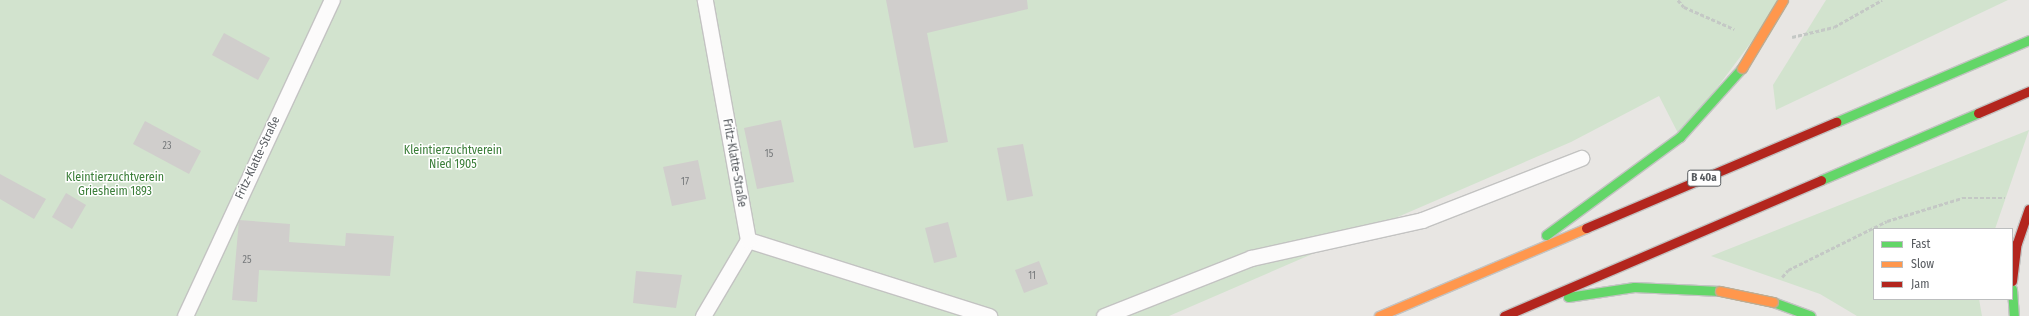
<!DOCTYPE html>
<html>
<head>
<meta charset="utf-8">
<style>
	body { margin:0 }
	#map { position:relative; width:2029px; height:316px; overflow:hidden; background:#e8e6e3; font-family:"Fira Sans Condensed",sans-serif }
	div>[style] { position:absolute }
	[style*='--x'] { left:calc(var(--x)*1px); top:calc(var(--y)*1px); width:calc(var(--w)*1px); rotate:calc(var(--a)*1deg) }
	.green>* { inset:0; background:#d2e3ce }
	.building>* { inset:0; background:#d0cecc }
	.path>* { height:2.5px; margin-top:-1.25px; transform-origin:0; background:repeating-linear-gradient(90deg,#c4c8c5 0 4px,transparent 0 6px) }
	.roads { filter:drop-shadow(1px 0 #c3c3c2) drop-shadow(-1px 0 #c3c3c2) drop-shadow(0 1px #c3c3c2) drop-shadow(0 -1px #c3c3c2) }
	.lane>* { height:15px; margin:-7.5px; padding:0 7.5px; transform-origin:7.5px; border-radius:7.5px; background:#fcfbfb }
	.fast>* { height:9px; margin:-4.5px; padding:0 4.5px; transform-origin:4.5px; border-radius:4.5px; background:#63d668 }
	.slow>* { height:9px; margin:-4.5px; padding:0 4.5px; transform-origin:4.5px; border-radius:4.5px; background:#ff974d }
	.jam>* { height:9px; margin:-4.5px; padding:0 4.5px; transform-origin:4.5px; border-radius:4.5px; background:#b3261e }
	.bridges { filter:drop-shadow(1px 0 #bcac93) drop-shadow(-1px 0 #bcac93) drop-shadow(0 1px #bcac93) drop-shadow(0 -1px #bcac93) }
	.slow-bridge>* { height:9px; margin:-4.5px; padding:0 4.5px; transform-origin:4.5px; border-radius:4.5px; background:#ff974d }
	span { translate:-50% -50%; white-space:nowrap; text-align:center; line-height:1.15; -webkit-text-stroke:3px #fff; paint-order:stroke }
	.number-label { font-size:10px; color:#777a7c }
	.number-label span { -webkit-text-stroke-width:0 }
	.shield-label span { padding:1px 3px; background:#fff; border:1px solid; border-radius:3px; -webkit-text-stroke-width:0 }
	.shield-label { font-size:11px; color:#585c60; font-weight:700 }
	.park-label { font-size:12px; color:#3b7e39 }
	.street-label { font-size:12px; color:#585c60 }
	.legend { position:absolute; left:1873px; top:228px; width:140px; height:72px; box-sizing:border-box; background:#fff; border:1px solid #bcbebf; margin:0; padding:5px 7px; list-style:none; font-size:12px; color:#585c60 }
	.legend li { display:flex; align-items:center; gap:8px; height:20px }
	.legend b { width:20px; border:1px solid #bcbebf }
</style>
</head>
<body>
<div id="map">
	<div class="green">
		<i style="clip-path:polygon(0 0,1783px 0,1680px 137px,1659px 96px,1571px 142px,1169px 316px,0 316px)"></i>
		<i style="clip-path:polygon(1826px 0,2008px 0,1776px 110px,1773px 85px)"></i>
		<i style="clip-path:polygon(2029px 130px,1995px 229px,1874px 229px,1874px 299px,1979px 299px,1982px 316px,1857px 316px,1820px 294px,1711px 256px)"></i>
	</div>
	<div class="building">
		<i style="clip-path:polygon(886px 0,1027px 0,1028px 9px,927px 33px,948px 142px,914px 148px)"></i>
		<i style="clip-path:polygon(224px 33px,270px 58px,258px 80px,212px 55px)"></i>
		<i style="clip-path:polygon(781px 120px,794px 182px,757px 189px,744px 128px)"></i>
		<i style="clip-path:polygon(145px 121px,201px 151px,189px 174px,133px 144px)"></i>
		<i style="clip-path:polygon(1023px 144px,1033px 196px,1007px 201px,997px 148px)"></i>
		<i style="clip-path:polygon(698px 160px,706px 199px,672px 206px,663px 167px)"></i>
		<i style="clip-path:polygon(0 174px,46px 199px,34px 219px,0 199px)"></i>
		<i style="clip-path:polygon(66px 193px,86px 205px,72px 229px,52px 217px)"></i>
		<i style="clip-path:polygon(239px 220px,290px 224px,289px 242px,345px 246px,346px 233px,394px 236px,390px 276px,259px 270px,257px 302px,232px 300px)"></i>
		<i style="clip-path:polygon(948px 222px,957px 257px,934px 263px,925px 228px)"></i>
		<i style="clip-path:polygon(1039px 261px,1048px 284px,1024px 293px,1015px 270px)"></i>
		<i style="clip-path:polygon(636px 271px,682px 275px,676px 308px,633px 303px)"></i>
	</div>
	<div class="path">
		<i style="--x:1678;--y:0;--w:9;--a:49"></i>
		<i style="--x:1684;--y:7;--w:55;--a:23.7"></i>
		<i style="--x:1792;--y:37;--w:43;--a:-13.4"></i>
		<i style="--x:1834;--y:27;--w:55;--a:-29.4"></i>
		<i style="--x:1782;--y:277;--w:9;--a:-49"></i>
		<i style="--x:1788;--y:270;--w:110;--a:-26.3"></i>
		<i style="--x:1887;--y:221;--w:78;--a:-17"></i>
		<i style="--x:1962;--y:198;--w:43;--a:0"></i>
	</div>
	<div class="roads">
		<div class="lane">
			<i style="--x:748;--y:240;--w:253;--a:17.5"></i>
			<i style="--x:185;--y:316;--w:349;--a:-65.1"></i>
			<i style="--x:703;--y:316;--w:88;--a:-59.4"></i>
			<i style="--x:748;--y:240;--w:244;--a:-100.2"></i>
			<i style="--x:1104;--y:316;--w:158;--a:-21.5"></i>
			<i style="--x:1251;--y:258;--w:175;--a:-12.5"></i>
			<i style="--x:1422;--y:220;--w:171;--a:-21.3"></i>
		</div>
		<div class="fast">
			<i style="--x:1836;--y:122;--w:210;--a:-23"></i>
			<i style="--x:1821;--y:180;--w:171;--a:-23.1"></i>
			<i style="--x:1546;--y:235;--w:166;--a:-36.2"></i>
			<i style="--x:1680;--y:137;--w:93;--a:-48.1"></i>
			<i style="--x:2012;--y:289;--w:27;--a:86"></i>
			<i style="--x:1568;--y:297;--w:67;--a:-8.6"></i>
			<i style="--x:1634;--y:287;--w:86;--a:2.7"></i>
			<i style="--x:1773;--y:302;--w:40;--a:20.2"></i>
		</div>
		<div class="slow">
			<i style="--x:1379;--y:316;--w:225;--a:-23"></i>
		</div>
		<div class="jam">
			<i style="--x:1978;--y:113;--w:56;--a:-23.3"></i>
			<i style="--x:1586;--y:228;--w:272;--a:-23"></i>
			<i style="--x:2012;--y:281;--w:38;--a:-83"></i>
			<i style="--x:2017;--y:243;--w:36;--a:-71"></i>
			<i style="--x:1504;--y:316;--w:345;--a:-23.2"></i>
		</div>
	</div>
	<div class="bridges">
		<div class="slow-bridge">
			<i style="--x:1742;--y:68;--w:79;--a:-58.9"></i>
			<i style="--x:1720;--y:291;--w:54;--a:11.7"></i>
		</div>
	</div>
	<div class="number-label">
		<span style="left:167px;top:147px">23</span>
		<span style="left:769px;top:155px">15</span>
		<span style="left:685px;top:183px">17</span>
		<span style="left:247px;top:261px">25</span>
		<span style="left:1032px;top:277px">11</span>
	</div>
	<div class="shield-label">
		<span style="left:1704px;top:178px">B 40a</span>
	</div>
	<div class="park-label">
		<span style="left:453px;top:158px">Kleintierzuchtverein<br>Nied 1905</span>
		<span style="left:115px;top:185px">Kleintierzuchtverein<br>Griesheim 1893</span>
	</div>
	<div class="street-label">
		<span style="left:258px;top:158px;rotate:-65deg">Fritz-Klatte-Straße</span>
		<span style="left:734px;top:163px;rotate:80deg">Fritz-Klatte-Straße</span>
	</div>
	<ul class="legend">
	<li><b style="height:5px;background:#63d668"></b>Fast</li>
	<li><b style="height:5px;background:#ff974d"></b>Slow</li>
	<li><b style="height:5px;background:#b3261e"></b>Jam</li>
	</ul>
</div>
</body>
</html>
